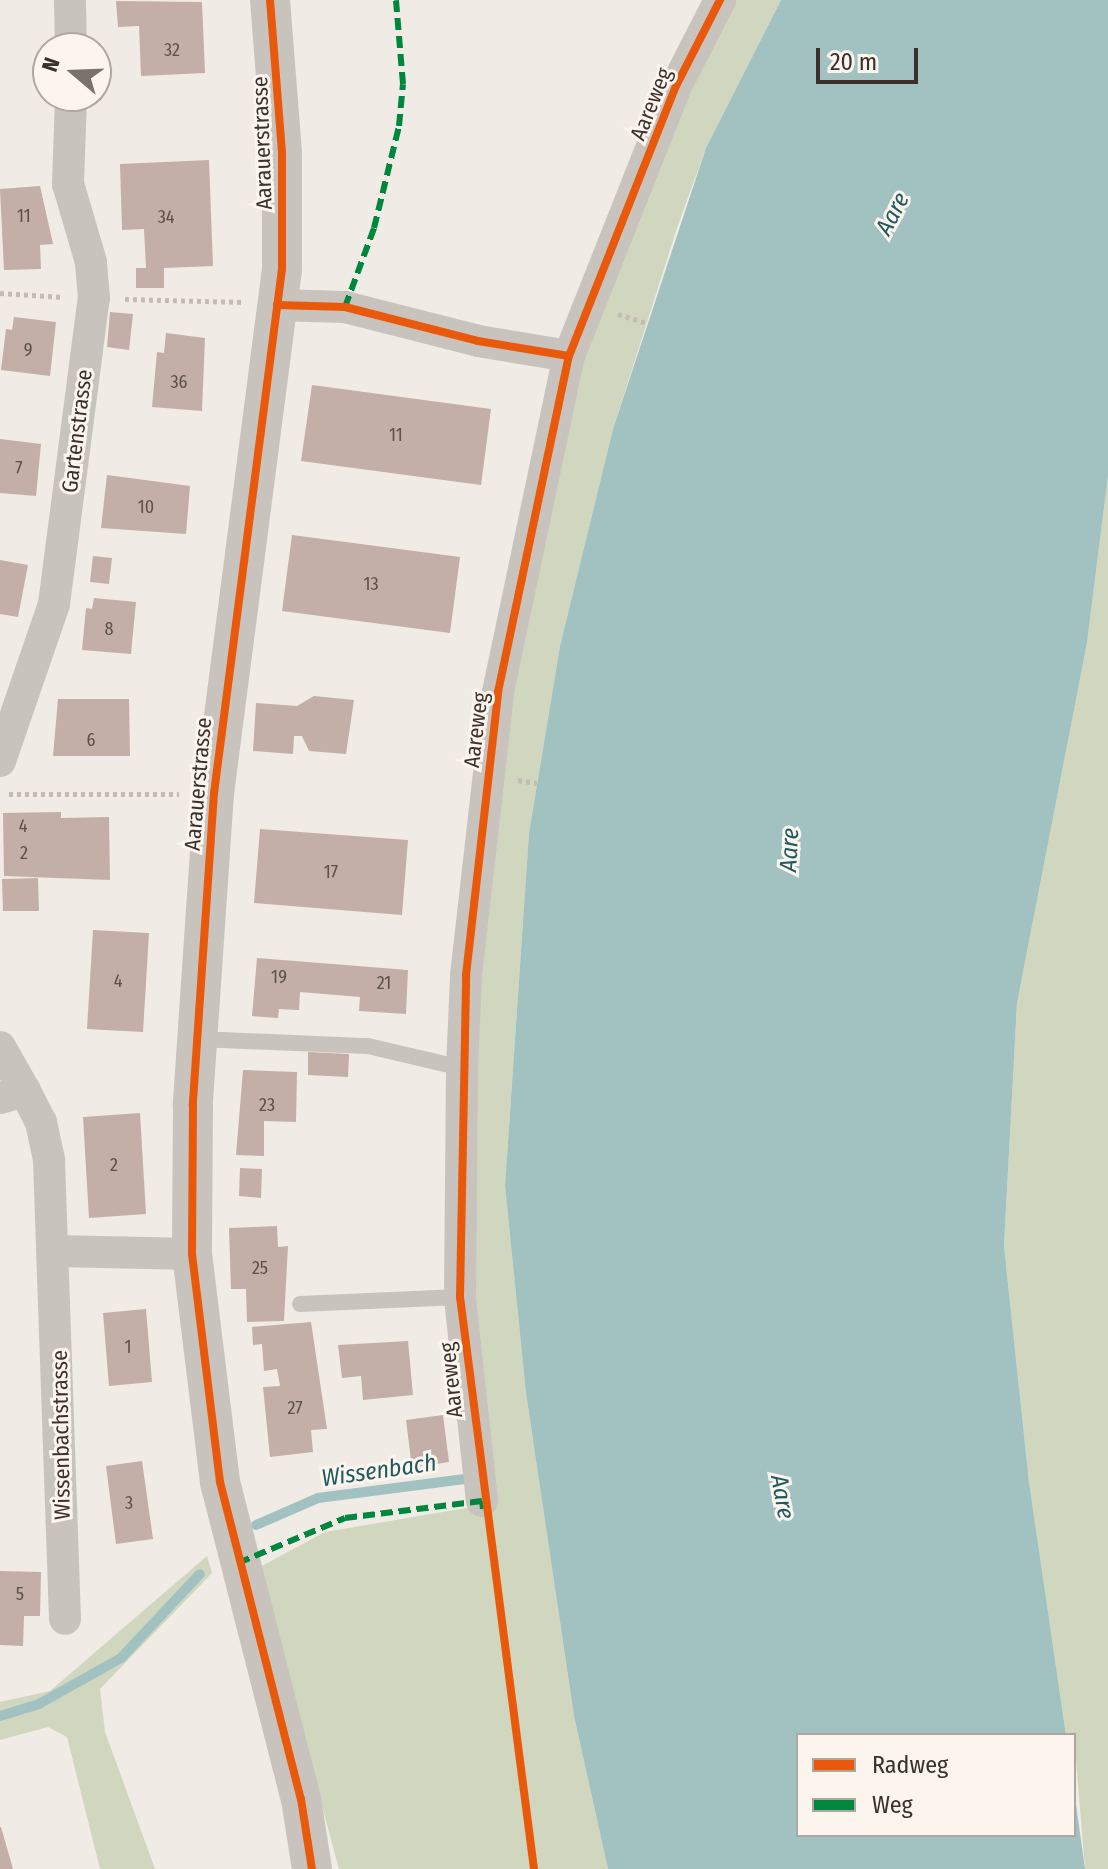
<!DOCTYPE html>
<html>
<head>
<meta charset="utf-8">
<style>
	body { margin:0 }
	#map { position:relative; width:1108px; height:1869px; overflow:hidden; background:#f0ebe5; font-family:"Fira Sans Condensed",sans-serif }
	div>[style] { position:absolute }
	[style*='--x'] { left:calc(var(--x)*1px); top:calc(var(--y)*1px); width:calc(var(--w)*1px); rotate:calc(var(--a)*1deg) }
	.green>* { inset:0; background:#d1d6bf }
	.water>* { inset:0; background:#a1c2c1 }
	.stream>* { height:10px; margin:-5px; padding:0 5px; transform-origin:5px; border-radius:5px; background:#a1c2c1 }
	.building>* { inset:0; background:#c3afa7 }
	.path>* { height:5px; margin-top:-2.5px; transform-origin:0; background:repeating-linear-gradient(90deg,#c2bbb6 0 4px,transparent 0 8px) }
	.service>* { height:16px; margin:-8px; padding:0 8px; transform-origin:8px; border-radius:8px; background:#c9c3be }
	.minor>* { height:32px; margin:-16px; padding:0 16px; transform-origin:16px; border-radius:16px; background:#c9c3be }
	.tertiary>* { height:40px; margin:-20px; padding:0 20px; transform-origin:20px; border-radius:20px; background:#c9c3be }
	.quiet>* { height:6px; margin-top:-3px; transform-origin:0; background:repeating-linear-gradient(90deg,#00873e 0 12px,transparent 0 18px) }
	.cycleway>* { height:8px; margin:-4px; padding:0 4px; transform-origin:4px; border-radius:4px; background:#e8590c }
	span { translate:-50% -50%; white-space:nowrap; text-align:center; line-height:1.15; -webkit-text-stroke:6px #fbf5ee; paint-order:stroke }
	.number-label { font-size:18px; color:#5d504a }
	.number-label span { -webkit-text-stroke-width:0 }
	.street-label { font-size:22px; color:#3b302b }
	.water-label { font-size:24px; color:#1f5a5e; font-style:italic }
	.legend { position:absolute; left:796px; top:1733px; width:280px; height:104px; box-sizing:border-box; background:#fbf5ee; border:2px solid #aea6a0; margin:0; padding:10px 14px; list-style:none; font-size:24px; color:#3b302b }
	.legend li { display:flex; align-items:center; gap:16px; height:40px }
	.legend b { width:40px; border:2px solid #aea6a0 }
	.north { position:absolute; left:32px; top:32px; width:80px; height:80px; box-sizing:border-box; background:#fbf5ee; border:2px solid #aea6a0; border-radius:50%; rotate:289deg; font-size:22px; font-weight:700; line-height:32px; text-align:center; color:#3b302b }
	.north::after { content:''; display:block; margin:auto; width:28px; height:36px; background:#7a716c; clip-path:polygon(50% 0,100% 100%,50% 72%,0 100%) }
	.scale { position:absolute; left:816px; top:48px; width:102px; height:36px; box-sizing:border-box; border:4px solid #3b302b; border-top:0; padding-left:10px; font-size:24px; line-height:28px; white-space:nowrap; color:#3b302b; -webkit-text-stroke:6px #fbf5ee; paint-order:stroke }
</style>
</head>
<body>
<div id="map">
	<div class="green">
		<i style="clip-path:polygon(736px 0,781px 0,706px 148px,677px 228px,613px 429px,560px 646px,529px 833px,505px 1186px,526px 1393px,574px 1716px,608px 1869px,339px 1869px,258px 1568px,325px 1532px,490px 1504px,470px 1286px,476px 975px,514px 692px,584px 359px,692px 84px)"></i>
		<i style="clip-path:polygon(1108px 476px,1108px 1869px,1085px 1869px,1074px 1735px,1066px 1735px,1029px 1482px,1004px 1246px,1017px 1003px,1087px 643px)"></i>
		<i style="clip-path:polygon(207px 1556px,212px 1573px,100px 1689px,105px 1732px,155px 1869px,100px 1869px,67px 1737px,48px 1727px,0 1740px,0 1702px,50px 1691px)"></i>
	</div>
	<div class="water">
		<i style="clip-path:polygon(781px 0,1108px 0,1108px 476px,1087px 643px,1017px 1003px,1004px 1246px,1029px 1482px,1066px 1735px,798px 1735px,798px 1835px,1074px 1835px,1074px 1790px,1085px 1869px,608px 1869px,574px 1716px,526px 1393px,505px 1186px,529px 833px,560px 646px,613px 429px,706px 148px)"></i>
	</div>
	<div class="stream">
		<i style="--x:256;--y:1525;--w:68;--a:-23.5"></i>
		<i style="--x:318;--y:1498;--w:148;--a:-7.4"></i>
		<i style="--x:0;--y:1716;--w:41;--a:-17.1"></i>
		<i style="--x:39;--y:1704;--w:94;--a:-29.3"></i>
		<i style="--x:121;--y:1658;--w:115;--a:-46.8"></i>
	</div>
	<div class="building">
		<i style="clip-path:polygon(116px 1px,202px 2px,205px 73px,141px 76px,139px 26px,118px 27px)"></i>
		<i style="clip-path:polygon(209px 160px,213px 266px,164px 268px,164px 288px,136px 288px,136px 268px,146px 268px,144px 229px,122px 230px,120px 164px)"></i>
		<i style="clip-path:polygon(40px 186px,53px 244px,40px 245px,41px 269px,4px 270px,0 189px)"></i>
		<i style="clip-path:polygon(110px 312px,133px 314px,129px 350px,107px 347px)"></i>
		<i style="clip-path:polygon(14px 317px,56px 322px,50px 376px,1px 370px,6px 329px,12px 330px)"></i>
		<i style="clip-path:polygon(166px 333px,205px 338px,202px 411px,152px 407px,157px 352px,164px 353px)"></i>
		<i style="clip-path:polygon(312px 385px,491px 409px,481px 485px,301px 461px)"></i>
		<i style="clip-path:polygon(0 439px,41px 444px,36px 496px,0 493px)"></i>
		<i style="clip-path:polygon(107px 475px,190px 486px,186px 534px,101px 528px)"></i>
		<i style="clip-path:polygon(292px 535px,460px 557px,450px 633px,282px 611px)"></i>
		<i style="clip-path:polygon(93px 556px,112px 558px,109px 584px,90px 582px)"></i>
		<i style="clip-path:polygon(0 560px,28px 565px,18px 617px,0 614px)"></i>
		<i style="clip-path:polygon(94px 598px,136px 602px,131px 654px,82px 650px,86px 608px,92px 609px)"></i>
		<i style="clip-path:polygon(314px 696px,354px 700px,346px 754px,309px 751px,302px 736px,294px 736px,293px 754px,253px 751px,256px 703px,297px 706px)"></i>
		<i style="clip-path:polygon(58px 699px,129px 699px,130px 756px,53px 756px)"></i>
		<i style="clip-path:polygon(61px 812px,61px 818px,109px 817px,110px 880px,4px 876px,3px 813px)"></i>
		<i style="clip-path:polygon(260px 829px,408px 840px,402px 915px,254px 903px)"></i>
		<i style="clip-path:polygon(38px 878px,39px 911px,3px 911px,2px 879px)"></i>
		<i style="clip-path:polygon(93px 930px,149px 933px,143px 1032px,87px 1029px)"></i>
		<i style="clip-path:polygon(257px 958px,408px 970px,406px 1014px,359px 1011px,360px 997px,300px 992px,299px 1010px,279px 1009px,278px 1018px,252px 1016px)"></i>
		<i style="clip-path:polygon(308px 1052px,349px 1054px,348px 1077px,308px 1075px)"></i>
		<i style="clip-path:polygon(243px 1070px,297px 1072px,296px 1122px,264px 1121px,264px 1156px,236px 1155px)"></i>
		<i style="clip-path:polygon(140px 1113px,146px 1214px,89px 1218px,83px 1117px)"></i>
		<i style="clip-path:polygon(240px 1168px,262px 1169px,261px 1198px,239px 1196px)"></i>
		<i style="clip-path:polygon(277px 1226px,278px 1247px,288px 1246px,284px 1321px,247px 1322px,246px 1289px,231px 1289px,229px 1228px)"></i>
		<i style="clip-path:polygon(146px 1309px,152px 1382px,109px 1386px,103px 1313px)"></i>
		<i style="clip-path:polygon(311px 1322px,327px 1429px,311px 1430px,313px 1452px,270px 1457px,263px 1387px,280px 1386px,277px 1369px,264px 1371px,262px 1344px,253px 1345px,252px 1327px)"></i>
		<i style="clip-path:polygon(408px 1341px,413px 1395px,363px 1400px,361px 1376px,342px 1378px,338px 1345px)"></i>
		<i style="clip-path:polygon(443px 1415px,449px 1462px,412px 1468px,406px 1420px)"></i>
		<i style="clip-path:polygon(142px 1461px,153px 1539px,116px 1544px,106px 1466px)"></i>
		<i style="clip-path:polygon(0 1571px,41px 1572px,40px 1616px,24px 1616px,23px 1646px,0 1645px)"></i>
		<i style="clip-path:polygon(0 1827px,1px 1827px,13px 1869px,0 1869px)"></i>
	</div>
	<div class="path">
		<i style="--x:0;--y:293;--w:63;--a:3.6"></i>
		<i style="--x:125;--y:299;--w:118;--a:1.5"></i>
		<i style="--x:618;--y:314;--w:30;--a:17"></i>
		<i style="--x:518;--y:780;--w:19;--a:9"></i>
		<i style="--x:9;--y:794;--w:170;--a:0"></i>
	</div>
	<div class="service">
		<i style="--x:198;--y:1039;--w:170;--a:2.4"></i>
		<i style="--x:368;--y:1046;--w:97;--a:13.2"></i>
		<i style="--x:300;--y:1304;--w:160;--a:-2.5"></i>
	</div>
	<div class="minor">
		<i style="--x:70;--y:0;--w:48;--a:88.8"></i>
		<i style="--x:277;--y:305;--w:68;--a:1.7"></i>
		<i style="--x:345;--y:307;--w:137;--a:14.3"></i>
		<i style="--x:478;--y:341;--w:92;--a:9.4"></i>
		<i style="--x:0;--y:761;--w:166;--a:-71"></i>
		<i style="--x:54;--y:604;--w:309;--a:-82.6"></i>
		<i style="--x:94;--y:298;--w:36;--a:-95"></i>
		<i style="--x:91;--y:262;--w:81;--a:-106.4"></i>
		<i style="--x:68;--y:184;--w:88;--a:-88"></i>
		<i style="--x:0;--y:1047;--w:51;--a:60.4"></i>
		<i style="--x:0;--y:1098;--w:26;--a:-16"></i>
		<i style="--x:25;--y:1091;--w:35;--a:63"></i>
		<i style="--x:41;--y:1122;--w:40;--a:78"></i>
		<i style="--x:49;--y:1161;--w:458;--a:88"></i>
		<i style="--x:56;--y:1251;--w:136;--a:1.3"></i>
		<i style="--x:482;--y:1501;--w:205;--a:-96.2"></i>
		<i style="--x:460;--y:1297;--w:229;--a:-89.5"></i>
		<i style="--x:462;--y:1068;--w:93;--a:-87.5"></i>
		<i style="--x:466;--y:975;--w:285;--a:-83.5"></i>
		<i style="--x:498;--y:692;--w:343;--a:-78.1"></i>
		<i style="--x:569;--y:356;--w:290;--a:-68.4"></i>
		<i style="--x:676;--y:86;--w:97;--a:-62.9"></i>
	</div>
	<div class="tertiary">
		<i style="--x:270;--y:0;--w:154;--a:85.5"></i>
		<i style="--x:282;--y:154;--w:115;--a:90"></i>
		<i style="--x:282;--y:269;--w:528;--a:97.39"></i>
		<i style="--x:214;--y:793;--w:313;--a:93.9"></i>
		<i style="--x:193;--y:1105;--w:149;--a:90.4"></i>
		<i style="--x:192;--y:1254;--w:230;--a:83"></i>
		<i style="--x:220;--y:1482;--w:327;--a:75.7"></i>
		<i style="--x:301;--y:1799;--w:71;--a:81.1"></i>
	</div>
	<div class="quiet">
		<i style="--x:345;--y:307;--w:84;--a:-69.8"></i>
		<i style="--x:374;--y:228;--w:105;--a:-76.2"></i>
		<i style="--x:399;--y:126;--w:42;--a:-84.6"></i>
		<i style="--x:403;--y:84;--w:84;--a:-94.8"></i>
		<i style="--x:238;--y:1563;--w:116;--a:-22.8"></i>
		<i style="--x:345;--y:1518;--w:138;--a:-7.1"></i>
		<i style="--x:482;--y:1501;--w:8;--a:83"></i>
	</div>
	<div class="cycleway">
		<i style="--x:270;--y:0;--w:154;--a:85.5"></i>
		<i style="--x:282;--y:154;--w:115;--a:90"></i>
		<i style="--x:282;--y:269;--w:528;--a:97.39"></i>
		<i style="--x:214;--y:793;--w:313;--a:93.9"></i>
		<i style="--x:193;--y:1105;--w:149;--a:90.4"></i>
		<i style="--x:192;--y:1254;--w:230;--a:83"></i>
		<i style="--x:220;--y:1482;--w:327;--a:75.7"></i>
		<i style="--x:301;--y:1799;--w:71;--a:81.1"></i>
		<i style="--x:277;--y:305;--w:68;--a:1.7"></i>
		<i style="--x:345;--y:307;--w:137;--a:14.3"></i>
		<i style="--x:478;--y:341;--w:92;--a:9.4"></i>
		<i style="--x:534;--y:1869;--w:577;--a:-97.37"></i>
		<i style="--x:460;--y:1297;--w:322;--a:-88.9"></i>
		<i style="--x:466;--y:975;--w:285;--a:-83.5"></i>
		<i style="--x:498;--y:692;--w:343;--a:-78.1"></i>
		<i style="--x:569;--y:356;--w:290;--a:-68.4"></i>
		<i style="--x:676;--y:86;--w:97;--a:-62.9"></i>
	</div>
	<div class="number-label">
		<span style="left:172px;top:50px">32</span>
		<span style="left:24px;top:216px">11</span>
		<span style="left:166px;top:217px">34</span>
		<span style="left:28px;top:350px">9</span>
		<span style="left:179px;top:382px">36</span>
		<span style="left:396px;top:435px">11</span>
		<span style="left:19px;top:468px">7</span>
		<span style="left:146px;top:507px">10</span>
		<span style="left:371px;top:584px">13</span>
		<span style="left:109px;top:629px">8</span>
		<span style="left:91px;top:740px">6</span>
		<span style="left:23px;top:826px">4</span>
		<span style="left:24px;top:853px">2</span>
		<span style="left:331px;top:872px">17</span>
		<span style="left:279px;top:977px">19</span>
		<span style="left:118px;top:981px">4</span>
		<span style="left:384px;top:983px">21</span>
		<span style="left:267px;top:1105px">23</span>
		<span style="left:114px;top:1165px">2</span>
		<span style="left:260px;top:1268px">25</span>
		<span style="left:128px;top:1347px">1</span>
		<span style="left:295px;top:1408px">27</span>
		<span style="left:129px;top:1503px">3</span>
		<span style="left:20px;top:1594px">5</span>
	</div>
	<div class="street-label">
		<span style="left:651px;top:104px;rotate:-68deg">Aareweg</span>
		<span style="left:262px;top:143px;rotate:-92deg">Aarauerstrasse</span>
		<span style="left:77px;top:431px;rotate:-83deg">Gartenstrasse</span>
		<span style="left:476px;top:730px;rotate:-83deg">Aareweg</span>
		<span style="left:198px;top:784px;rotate:-85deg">Aarauerstrasse</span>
		<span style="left:451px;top:1380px;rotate:-96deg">Aareweg</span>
		<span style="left:61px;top:1435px;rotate:-91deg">Wissenbachstrasse</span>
	</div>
	<div class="water-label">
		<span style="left:893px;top:214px;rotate:-62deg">Aare</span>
		<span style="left:790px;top:850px;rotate:-87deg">Aare</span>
		<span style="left:379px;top:1471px;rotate:-8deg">Wissenbach</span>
		<span style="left:782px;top:1497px;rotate:80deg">Aare</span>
	</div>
	<ul class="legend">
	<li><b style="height:10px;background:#e8590c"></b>Radweg</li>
	<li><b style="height:10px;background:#00873e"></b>Weg</li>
	</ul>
	<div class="north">N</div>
	<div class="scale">20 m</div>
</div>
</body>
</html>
